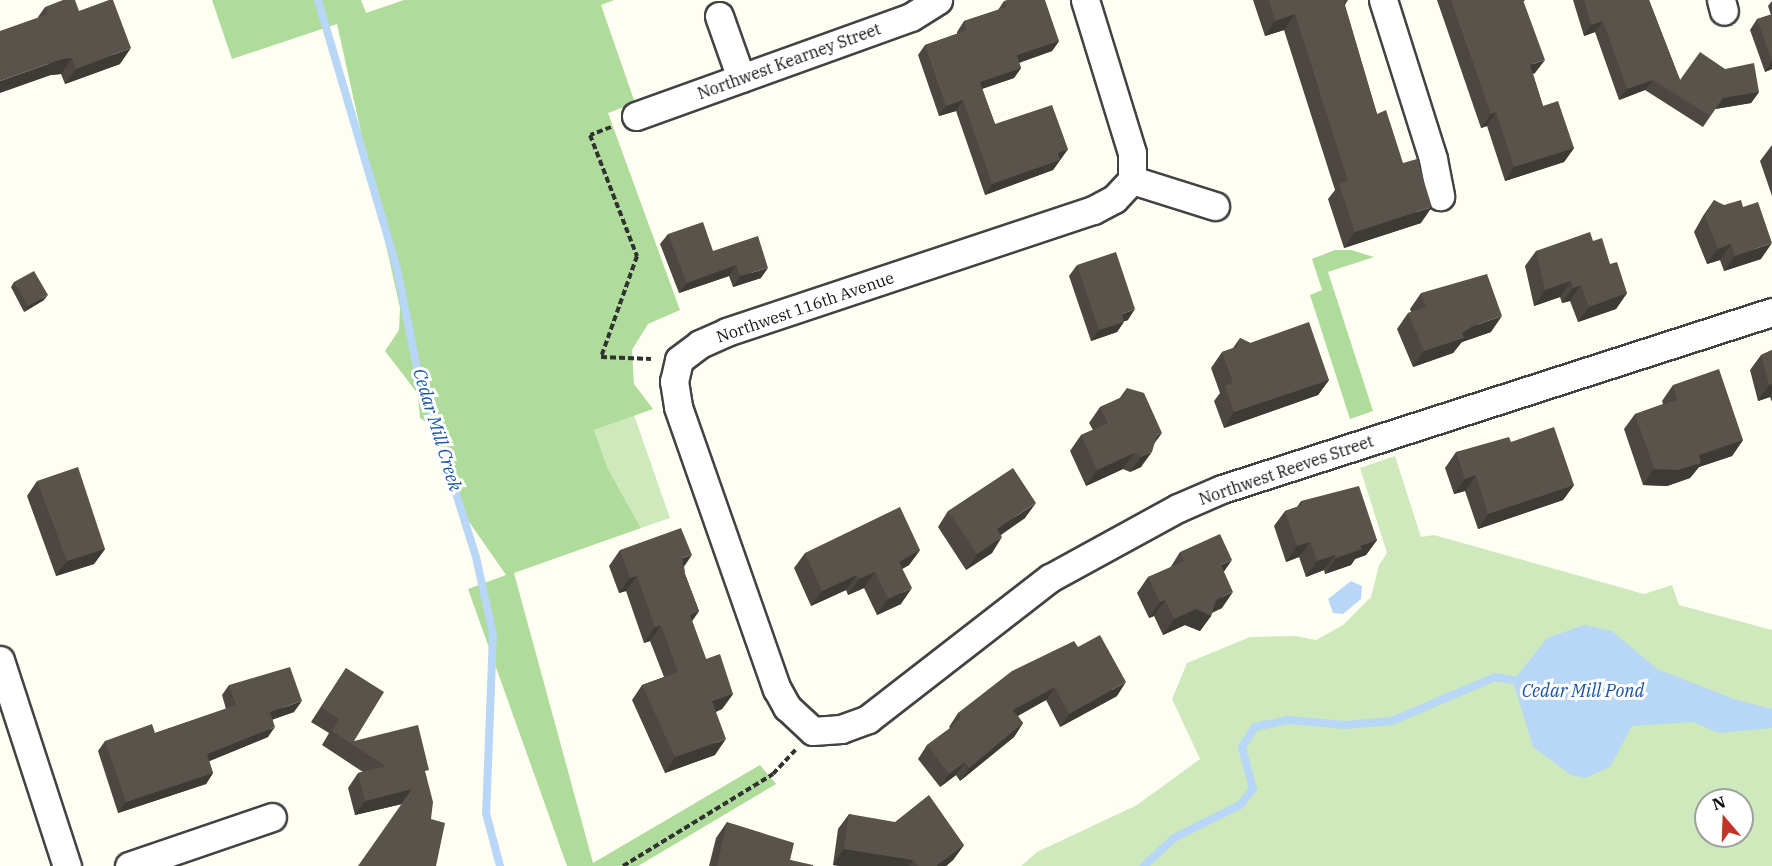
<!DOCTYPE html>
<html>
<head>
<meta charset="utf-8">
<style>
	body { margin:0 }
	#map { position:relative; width:1772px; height:866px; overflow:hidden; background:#fffef3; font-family:"IBM Plex Serif",serif }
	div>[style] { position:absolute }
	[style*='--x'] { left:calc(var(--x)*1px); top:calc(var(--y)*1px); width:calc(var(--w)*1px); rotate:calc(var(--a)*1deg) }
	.green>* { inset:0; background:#ceeabc }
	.forest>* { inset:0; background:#afdb9b }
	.water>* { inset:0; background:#b8d6f6 }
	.stream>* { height:8px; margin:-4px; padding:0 4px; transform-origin:4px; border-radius:4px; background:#b8d6f6 }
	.path>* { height:4px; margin-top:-2px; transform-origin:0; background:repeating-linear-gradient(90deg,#323232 0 6px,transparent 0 9px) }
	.roads { filter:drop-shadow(2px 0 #434343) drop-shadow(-2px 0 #434343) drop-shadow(0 2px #434343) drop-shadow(0 -2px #434343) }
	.minor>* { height:27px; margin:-13.5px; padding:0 13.5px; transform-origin:13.5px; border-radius:13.5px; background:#fff }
	.wall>* { inset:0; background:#4d4741 }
	.shaded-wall>* { inset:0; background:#3e3a35 }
	.building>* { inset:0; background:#59534c }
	span { translate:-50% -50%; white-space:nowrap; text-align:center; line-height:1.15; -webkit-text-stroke:6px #fff; paint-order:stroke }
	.street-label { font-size:16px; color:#101010 }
	.water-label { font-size:18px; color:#1854a3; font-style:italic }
	.north { position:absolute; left:1694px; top:788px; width:60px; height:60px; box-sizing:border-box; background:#fff; border:2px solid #9f9f9f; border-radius:50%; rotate:341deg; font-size:16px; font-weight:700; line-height:24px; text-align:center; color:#101010 }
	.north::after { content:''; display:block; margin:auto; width:21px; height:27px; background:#c13427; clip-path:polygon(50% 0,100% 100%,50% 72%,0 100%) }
</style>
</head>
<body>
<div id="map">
	<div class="green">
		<i style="clip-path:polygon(634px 415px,670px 518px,641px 528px,608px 469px,594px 430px)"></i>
		<i style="clip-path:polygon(evenodd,1395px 456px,1421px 537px,1434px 535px,1644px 594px,1672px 585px,1679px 605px,1772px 630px,1772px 866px,1021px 866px,1037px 852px,1137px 805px,1200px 759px,1172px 699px,1187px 663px,1250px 637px,1296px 636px,1316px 640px,1343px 625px,1371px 597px,1379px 565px,1387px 553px,1360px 468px,1395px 456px,1706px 800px,1742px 800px,1742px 836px,1706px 836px,1706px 800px)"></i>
	</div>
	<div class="forest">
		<i style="clip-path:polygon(212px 0,361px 0,366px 13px,404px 0,614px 0,601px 5px,635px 103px,608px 113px,680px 310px,648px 324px,632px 350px,634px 384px,653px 409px,594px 430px,608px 469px,641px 528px,514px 573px,593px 863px,760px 765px,776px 784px,638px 866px,567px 866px,468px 589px,506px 575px,463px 513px,441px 463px,444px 434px,420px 418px,418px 394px,385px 351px,399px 330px,400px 308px,337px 24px,232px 59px)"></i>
		<i style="clip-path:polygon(1335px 250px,1351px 250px,1374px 257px,1328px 272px,1373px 411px,1350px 419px,1310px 295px,1322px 290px,1312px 259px)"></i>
	</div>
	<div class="water">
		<i style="clip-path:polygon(1351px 581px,1362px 586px,1361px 599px,1343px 614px,1333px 613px,1328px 599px)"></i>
		<i style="clip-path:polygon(1584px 625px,1612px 631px,1657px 669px,1734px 699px,1772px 709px,1772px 728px,1719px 733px,1693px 722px,1632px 726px,1610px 767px,1585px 778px,1571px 775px,1533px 747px,1513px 681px,1547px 638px)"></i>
	</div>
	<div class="stream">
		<i style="--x:318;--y:0;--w:280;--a:73.6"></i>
		<i style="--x:397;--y:269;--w:105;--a:78.5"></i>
		<i style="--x:418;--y:372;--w:194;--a:72.6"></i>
		<i style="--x:476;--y:557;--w:79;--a:77.6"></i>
		<i style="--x:493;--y:634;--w:179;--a:92.2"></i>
		<i style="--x:486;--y:813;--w:55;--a:75.2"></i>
		<i style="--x:1144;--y:866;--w:41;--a:-43"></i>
		<i style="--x:1174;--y:838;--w:74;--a:-26.6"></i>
		<i style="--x:1240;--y:805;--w:21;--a:-51"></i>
		<i style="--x:1253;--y:789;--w:43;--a:-104.7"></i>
		<i style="--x:1242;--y:747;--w:24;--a:-57"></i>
		<i style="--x:1255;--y:727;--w:35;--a:-12"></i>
		<i style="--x:1289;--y:720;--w:57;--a:5"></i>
		<i style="--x:1346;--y:725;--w:46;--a:-5"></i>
		<i style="--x:1392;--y:721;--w:112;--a:-23.1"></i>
		<i style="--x:1495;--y:677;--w:29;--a:10"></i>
	</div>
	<div class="path">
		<i style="--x:611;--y:127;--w:22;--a:159"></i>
		<i style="--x:590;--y:135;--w:130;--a:68.8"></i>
		<i style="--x:637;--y:256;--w:107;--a:109.6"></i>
		<i style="--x:601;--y:357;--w:50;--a:2.3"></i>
		<i style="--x:623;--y:866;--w:176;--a:-31.5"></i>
		<i style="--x:773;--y:774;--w:34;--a:-47"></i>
	</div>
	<div class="roads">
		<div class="minor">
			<i style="--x:1085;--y:0;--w:160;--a:72.9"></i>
			<i style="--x:1132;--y:153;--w:27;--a:90"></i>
			<i style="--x:1132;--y:180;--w:26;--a:133"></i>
			<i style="--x:1114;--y:199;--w:24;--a:152"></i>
			<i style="--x:1093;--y:210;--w:386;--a:161.6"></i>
			<i style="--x:727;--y:332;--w:30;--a:156"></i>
			<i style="--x:700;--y:344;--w:26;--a:143"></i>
			<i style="--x:679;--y:360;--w:22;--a:103"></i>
			<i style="--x:674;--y:381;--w:26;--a:81"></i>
			<i style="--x:678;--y:407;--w:299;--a:70.7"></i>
			<i style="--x:777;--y:689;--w:21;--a:61"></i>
			<i style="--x:787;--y:707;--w:35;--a:43"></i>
			<i style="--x:813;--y:731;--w:28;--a:-4"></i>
			<i style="--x:841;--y:729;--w:29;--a:-20"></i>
			<i style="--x:868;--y:719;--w:230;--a:-37.8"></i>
			<i style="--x:1050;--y:578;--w:146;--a:-28.7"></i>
			<i style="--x:1178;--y:508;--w:48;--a:-23.4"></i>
			<i style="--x:1222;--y:489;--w:578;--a:-17.84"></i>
			<i style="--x:1383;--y:0;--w:167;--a:72.5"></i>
			<i style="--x:1433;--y:159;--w:38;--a:79"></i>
			<i style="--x:1721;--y:0;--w:11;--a:75"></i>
			<i style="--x:719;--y:16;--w:66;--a:70.5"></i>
			<i style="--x:636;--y:116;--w:292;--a:-19.8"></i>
			<i style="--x:911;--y:17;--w:32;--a:-32"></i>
			<i style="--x:1132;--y:180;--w:87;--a:17.4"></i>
			<i style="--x:0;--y:660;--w:217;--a:72"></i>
			<i style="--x:129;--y:866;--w:151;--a:-18.9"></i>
		</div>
	</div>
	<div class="wall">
		<i style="clip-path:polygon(1253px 0,1348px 0,1345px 5px,1377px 114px,1421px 223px,1344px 248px,1328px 199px,1335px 190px,1284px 30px,1265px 36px)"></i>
		<i style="clip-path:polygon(1437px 0,1525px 0,1523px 2px,1535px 73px,1533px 74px,1543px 106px,1574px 148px,1564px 162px,1505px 181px,1487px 126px,1481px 128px)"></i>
		<i style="clip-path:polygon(1573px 0,1649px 0,1680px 80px,1759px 92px,1751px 103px,1715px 109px,1703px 127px,1645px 90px,1619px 100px,1595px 32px,1584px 36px)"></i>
		<i style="clip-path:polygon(1004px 1px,1059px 41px,1052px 51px,1019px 63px,1021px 68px,1014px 78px,982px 89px,995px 124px,1068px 149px,1053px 170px,985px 195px,956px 111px,939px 116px,918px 55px,925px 45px,957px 34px,957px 32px,964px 21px,998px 10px)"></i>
		<i style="clip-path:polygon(1772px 1px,1772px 69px,1765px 72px,1750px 30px,1757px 19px,1771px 15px,1768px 6px)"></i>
		<i style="clip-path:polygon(45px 7px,79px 11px,120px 64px,65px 84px,61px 74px,51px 75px,38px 17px)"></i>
		<i style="clip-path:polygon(1772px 145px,1772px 196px,1760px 161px)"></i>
		<i style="clip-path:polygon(1714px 200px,1761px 259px,1724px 271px,1720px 260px,1707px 264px,1694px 232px,1703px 216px)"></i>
		<i style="clip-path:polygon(668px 234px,713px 251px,761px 278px,733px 287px,729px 276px,679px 293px,660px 244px)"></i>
		<i style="clip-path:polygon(1593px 241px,1610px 264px,1627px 293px,1616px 309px,1578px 322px,1570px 301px,1562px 303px,1560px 297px,1534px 306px,1525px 266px,1536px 251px)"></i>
		<i style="clip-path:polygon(1077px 265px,1128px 320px,1124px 321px,1117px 332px,1091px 341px,1069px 276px)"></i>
		<i style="clip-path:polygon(14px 282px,44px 300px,24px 312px,11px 287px)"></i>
		<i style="clip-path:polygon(1421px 293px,1491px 332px,1462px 342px,1461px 343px,1453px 353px,1413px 367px,1397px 329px,1408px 313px,1411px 312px,1410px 309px)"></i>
		<i style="clip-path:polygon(1240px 338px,1329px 380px,1318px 395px,1224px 428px,1214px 401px,1220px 393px,1211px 368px,1222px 352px,1233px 348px)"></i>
		<i style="clip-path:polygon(1772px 350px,1772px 402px,1770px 397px,1758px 401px,1750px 370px,1761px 355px)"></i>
		<i style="clip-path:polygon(1673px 385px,1743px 440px,1732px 456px,1699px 467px,1690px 478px,1667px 486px,1643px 485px,1624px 429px,1635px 414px,1663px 404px,1662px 401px)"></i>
		<i style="clip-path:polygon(1127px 388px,1154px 444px,1141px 467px,1130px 472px,1123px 469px,1086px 486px,1070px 451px,1081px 435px,1093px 430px,1089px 423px,1100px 407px,1119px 399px)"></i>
		<i style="clip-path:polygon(1511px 442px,1574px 485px,1563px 500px,1478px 529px,1465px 491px,1454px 494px,1445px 468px,1456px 452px)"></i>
		<i style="clip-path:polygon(37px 481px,105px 549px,94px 564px,56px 576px,27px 496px)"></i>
		<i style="clip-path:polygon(1301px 501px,1377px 540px,1366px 555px,1355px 559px,1351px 565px,1325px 574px,1324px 570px,1306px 577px,1299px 557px,1286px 562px,1274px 526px,1285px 511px,1297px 507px)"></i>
		<i style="clip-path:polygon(948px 511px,1025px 518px,1001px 535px,992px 553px,966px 570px,938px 527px)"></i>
		<i style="clip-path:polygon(620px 550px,684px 566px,685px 574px,699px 611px,692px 621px,706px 659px,733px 694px,722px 709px,716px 712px,715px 755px,665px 773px,632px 700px,642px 685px,664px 677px,650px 641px,644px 643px,626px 591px,619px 593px,609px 566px)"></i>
		<i style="clip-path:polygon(920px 550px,909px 565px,902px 569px,901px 604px,877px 615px,864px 588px,848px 595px,846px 590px,811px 606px,794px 568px,805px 553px)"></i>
		<i style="clip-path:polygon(1180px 552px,1224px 572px,1222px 608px,1212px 613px,1211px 616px,1200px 631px,1185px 625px,1163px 635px,1154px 616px,1149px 618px,1137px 593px,1148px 577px,1170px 568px)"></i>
		<i style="clip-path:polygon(1078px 647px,1117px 696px,1060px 727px,1046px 700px,1018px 716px,1023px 723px,1014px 737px,960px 781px,956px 775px,940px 787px,918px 759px,927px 745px,950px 728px,949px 727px,958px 713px)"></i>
		<i style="clip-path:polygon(346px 668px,354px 741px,426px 775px,431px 819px,402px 804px,355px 815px,348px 788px,358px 773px,363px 772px,322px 745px,329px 733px,311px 722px)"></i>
		<i style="clip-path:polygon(229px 685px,294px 712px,273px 719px,268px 737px,209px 761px,213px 773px,206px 784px,118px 813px,98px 751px,105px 741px,155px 733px,226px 709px,222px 695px)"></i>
		<i style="clip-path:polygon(849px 814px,964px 845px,953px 860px,946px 866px,840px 866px,833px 865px,838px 829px)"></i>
		<i style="clip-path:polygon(727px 822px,790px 860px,813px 866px,709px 866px,716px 838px)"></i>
	</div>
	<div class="shaded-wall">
		<i style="clip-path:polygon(1295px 14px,1284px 30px,1265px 36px,1275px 21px)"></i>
		<i style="clip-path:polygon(1603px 21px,1595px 32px,1584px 36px,1591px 25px)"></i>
		<i style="clip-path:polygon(1059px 41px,1052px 51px,1009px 66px,1017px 55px)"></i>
		<i style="clip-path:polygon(131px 48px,120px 64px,65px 84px,76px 69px)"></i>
		<i style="clip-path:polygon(72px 58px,61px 74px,51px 75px,0 93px,0 81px,62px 59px)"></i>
		<i style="clip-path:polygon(1545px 60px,1535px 73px,1520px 78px,1530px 65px)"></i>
		<i style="clip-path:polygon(1772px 61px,1772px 69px,1765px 72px)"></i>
		<i style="clip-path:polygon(1021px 68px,1014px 78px,972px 92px,980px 82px)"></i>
		<i style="clip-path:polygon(1653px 80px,1645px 90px,1619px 100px,1627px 89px)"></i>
		<i style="clip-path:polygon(1759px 92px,1751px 103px,1715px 109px,1703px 127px,1723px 98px)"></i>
		<i style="clip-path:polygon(963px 100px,956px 111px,939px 116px,946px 106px)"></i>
		<i style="clip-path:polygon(1496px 112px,1487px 126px,1481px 128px,1491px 114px)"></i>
		<i style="clip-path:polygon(1574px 148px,1564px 162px,1505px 181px,1514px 167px)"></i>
		<i style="clip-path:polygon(1068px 149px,1053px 170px,985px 195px,992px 184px,1058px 153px)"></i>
		<i style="clip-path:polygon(1432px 207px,1421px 223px,1344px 248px,1355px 232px)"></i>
		<i style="clip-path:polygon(1772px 243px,1761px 259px,1724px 271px,1735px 256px)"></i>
		<i style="clip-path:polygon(1731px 244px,1720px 260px,1707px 264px,1718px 249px)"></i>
		<i style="clip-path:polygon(736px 265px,729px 276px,679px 293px,687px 283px)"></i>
		<i style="clip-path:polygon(768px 268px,761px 278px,733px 287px,740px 276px)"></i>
		<i style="clip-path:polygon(1571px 281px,1560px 297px,1534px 306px,1545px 290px)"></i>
		<i style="clip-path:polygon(1581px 285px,1570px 301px,1562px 303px,1573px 288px)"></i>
		<i style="clip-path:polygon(1627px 293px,1616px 309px,1578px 322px,1589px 307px)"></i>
		<i style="clip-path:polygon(48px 295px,44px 300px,24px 312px,28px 306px)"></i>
		<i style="clip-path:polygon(1135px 309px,1128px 320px,1114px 325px,1122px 314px)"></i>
		<i style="clip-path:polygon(1502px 316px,1491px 332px,1462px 342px,1461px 343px,1453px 353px,1413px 367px,1424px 351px,1462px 333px,1473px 326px)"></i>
		<i style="clip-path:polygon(1124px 322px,1117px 332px,1091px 341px,1099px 330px)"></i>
		<i style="clip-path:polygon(1329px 380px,1318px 395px,1224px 428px,1234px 412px)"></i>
		<i style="clip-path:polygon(1772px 384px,1772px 394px,1770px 397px,1758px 401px,1769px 385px)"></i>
		<i style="clip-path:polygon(1162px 433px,1151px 448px,1157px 435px)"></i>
		<i style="clip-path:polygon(1743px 440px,1732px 456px,1699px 467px,1690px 478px,1667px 486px,1643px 485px,1654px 469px)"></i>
		<i style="clip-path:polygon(1152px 452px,1141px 467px,1130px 472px,1141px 457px)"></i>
		<i style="clip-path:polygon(1134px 453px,1123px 469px,1086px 486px,1097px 470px)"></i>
		<i style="clip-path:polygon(1476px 475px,1465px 491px,1454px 494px,1465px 479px)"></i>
		<i style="clip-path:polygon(1574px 485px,1563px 500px,1478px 529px,1488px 514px)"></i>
		<i style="clip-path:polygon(1036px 503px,1025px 518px,986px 544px,997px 529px)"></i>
		<i style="clip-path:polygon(1002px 537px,992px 553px,966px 570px,977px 554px)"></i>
		<i style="clip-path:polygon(1377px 540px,1366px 555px,1355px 559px,1351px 565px,1325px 574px,1336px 558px,1360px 546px)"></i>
		<i style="clip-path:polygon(1310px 542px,1299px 557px,1286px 562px,1297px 546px)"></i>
		<i style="clip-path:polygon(105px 549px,94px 564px,56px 576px,67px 561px)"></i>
		<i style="clip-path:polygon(920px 550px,909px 565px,888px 577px,899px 562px)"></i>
		<i style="clip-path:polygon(692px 555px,681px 571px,682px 558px)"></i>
		<i style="clip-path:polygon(1335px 555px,1324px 570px,1306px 577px,1317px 561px)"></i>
		<i style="clip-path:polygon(1232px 560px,1221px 576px,1221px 565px)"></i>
		<i style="clip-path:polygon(875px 572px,864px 588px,848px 595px,859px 579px)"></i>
		<i style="clip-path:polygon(857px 575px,846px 590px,811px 606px,822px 591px)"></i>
		<i style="clip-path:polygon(637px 576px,626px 591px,619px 593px,630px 578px)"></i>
		<i style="clip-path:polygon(912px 588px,901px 604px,877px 615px,888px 599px)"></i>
		<i style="clip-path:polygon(1233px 592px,1222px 608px,1208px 614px,1211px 616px,1200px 631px,1185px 625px,1163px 635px,1174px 619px)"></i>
		<i style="clip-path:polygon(1165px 600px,1154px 616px,1149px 618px,1160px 602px)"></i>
		<i style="clip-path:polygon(699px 611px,688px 627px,690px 615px)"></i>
		<i style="clip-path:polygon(661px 625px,650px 641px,644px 643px,655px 627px)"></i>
		<i style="clip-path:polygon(1126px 682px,1117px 696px,1060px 727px,1069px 714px)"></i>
		<i style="clip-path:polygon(1055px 687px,1046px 700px,1004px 723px,1013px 710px)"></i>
		<i style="clip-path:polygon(733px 694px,722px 709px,702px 717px,712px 701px)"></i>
		<i style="clip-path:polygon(302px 701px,294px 712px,263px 723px,270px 712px)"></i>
		<i style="clip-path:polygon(1023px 723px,1014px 737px,960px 781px,969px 768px)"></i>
		<i style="clip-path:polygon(275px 727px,268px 737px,200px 765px,207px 754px)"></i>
		<i style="clip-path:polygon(726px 739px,715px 755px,665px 773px,675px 757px)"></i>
		<i style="clip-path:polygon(965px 762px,956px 775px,940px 787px,949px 774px)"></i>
		<i style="clip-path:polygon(213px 773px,206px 784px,118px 813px,126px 802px)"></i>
		<i style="clip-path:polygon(412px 789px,402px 804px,355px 815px,365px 801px)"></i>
		<i style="clip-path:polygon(964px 845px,953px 860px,946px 866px,936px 866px)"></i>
		<i style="clip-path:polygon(844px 849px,913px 860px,909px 866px,840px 866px,833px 865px)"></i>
	</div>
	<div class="building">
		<i style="clip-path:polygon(63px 0,75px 0,79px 11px,109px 0,113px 0,131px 48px,76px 69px,72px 58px,62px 59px,0 81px,0 31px,48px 14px,45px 7px)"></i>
		<i style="clip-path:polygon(1007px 0,1045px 0,1059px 41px,1017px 55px,1021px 68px,980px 82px,995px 124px,1052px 105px,1068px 149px,1058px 153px,1060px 160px,992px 184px,963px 100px,946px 106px,925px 45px,967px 30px,964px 21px,1006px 7px,1004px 1px)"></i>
		<i style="clip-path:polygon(1269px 0,1343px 0,1377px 114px,1386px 110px,1403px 163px,1417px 159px,1432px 207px,1355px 232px,1339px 184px,1348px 181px,1295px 14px,1275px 21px)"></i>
		<i style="clip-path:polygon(1451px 0,1523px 0,1545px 60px,1530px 65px,1543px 106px,1558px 101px,1574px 148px,1514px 167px,1496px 112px,1491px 114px)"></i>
		<i style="clip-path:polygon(1584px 0,1649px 0,1680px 80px,1700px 52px,1725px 69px,1754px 63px,1759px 92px,1723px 98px,1710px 116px,1653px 80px,1627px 89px,1603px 21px,1591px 25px)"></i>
		<i style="clip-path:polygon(1772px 14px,1772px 61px,1757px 19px)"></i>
		<i style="clip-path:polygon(1714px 200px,1724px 205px,1741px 200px,1743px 207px,1758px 202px,1772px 243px,1735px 256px,1731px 244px,1718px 249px,1705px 216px)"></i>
		<i style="clip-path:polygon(703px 222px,713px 251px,758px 236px,768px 268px,740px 276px,736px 265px,687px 283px,668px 234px)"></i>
		<i style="clip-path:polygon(1590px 232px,1593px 241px,1602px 238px,1610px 264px,1617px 262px,1627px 293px,1589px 307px,1581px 285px,1573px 288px,1571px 281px,1545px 290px,1536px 251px)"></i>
		<i style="clip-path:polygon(1116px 252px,1135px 309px,1122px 314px,1124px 322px,1099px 330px,1077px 265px)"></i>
		<i style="clip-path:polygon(34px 271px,48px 295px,28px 306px,14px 282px)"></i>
		<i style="clip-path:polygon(1487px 274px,1502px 316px,1473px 326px,1462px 333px,1464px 338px,1424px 351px,1408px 313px,1426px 307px,1421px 293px)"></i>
		<i style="clip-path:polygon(1309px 322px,1329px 380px,1234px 412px,1225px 386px,1233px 383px,1222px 352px,1237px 347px,1240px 338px,1250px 343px)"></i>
		<i style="clip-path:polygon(1772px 350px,1772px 384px,1769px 385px,1761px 355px)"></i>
		<i style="clip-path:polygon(1719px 369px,1743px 440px,1699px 455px,1701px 463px,1678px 470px,1654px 469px,1635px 414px,1677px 400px,1673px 385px)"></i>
		<i style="clip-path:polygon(1127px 388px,1144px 393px,1162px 433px,1157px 435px,1152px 452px,1141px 457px,1134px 453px,1097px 470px,1081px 435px,1108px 423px,1100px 407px,1124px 396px)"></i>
		<i style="clip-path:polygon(1554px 427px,1574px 485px,1488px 514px,1476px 475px,1465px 479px,1456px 452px,1509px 437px,1511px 442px)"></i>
		<i style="clip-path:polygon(78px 467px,105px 549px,67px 561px,37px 481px)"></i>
		<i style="clip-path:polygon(1013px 468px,1036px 503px,997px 529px,1002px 537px,977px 554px,948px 511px)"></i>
		<i style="clip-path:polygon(1359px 486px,1377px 540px,1360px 546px,1362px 549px,1336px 558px,1335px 555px,1317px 561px,1310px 542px,1297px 546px,1285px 511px,1302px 505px,1301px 501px)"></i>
		<i style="clip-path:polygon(900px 507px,920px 550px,899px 562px,912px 588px,888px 599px,875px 572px,859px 579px,857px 575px,822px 591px,805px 553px)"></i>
		<i style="clip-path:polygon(681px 528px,692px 555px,682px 558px,685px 574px,699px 611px,690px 615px,706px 659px,720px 654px,733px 694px,712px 701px,726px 739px,675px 757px,642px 685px,678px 672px,661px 625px,655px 627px,637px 576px,630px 578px,620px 550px)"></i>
		<i style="clip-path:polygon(1220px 534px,1232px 560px,1221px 565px,1233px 592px,1216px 600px,1211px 616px,1196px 609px,1174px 619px,1165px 600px,1160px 602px,1148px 577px,1184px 561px,1180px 552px)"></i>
		<i style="clip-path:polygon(1100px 635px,1126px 682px,1069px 714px,1055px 687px,1013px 710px,1023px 723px,969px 768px,965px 762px,949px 774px,927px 745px,952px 727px,961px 717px,958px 713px,1012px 671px,1074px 641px,1078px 647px)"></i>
		<i style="clip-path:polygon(290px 667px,302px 701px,270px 712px,275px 727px,207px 754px,213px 773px,126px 802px,105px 741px,152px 724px,155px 733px,236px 705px,229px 685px)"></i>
		<i style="clip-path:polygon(346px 668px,384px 692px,354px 741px,418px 725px,429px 770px,425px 771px,433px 802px,431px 819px,445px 823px,436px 866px,358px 866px,412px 789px,365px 801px,358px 773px,386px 766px,332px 731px,339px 719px,321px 707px)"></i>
		<i style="clip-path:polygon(929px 795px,964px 845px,936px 866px,918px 866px,913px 860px,844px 849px,849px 814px,895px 822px)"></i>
		<i style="clip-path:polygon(727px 822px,794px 843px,790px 860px,813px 865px,813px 866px,717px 866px)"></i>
	</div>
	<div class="street-label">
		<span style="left:789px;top:61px;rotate:-20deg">Northwest Kearney Street</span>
		<span style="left:805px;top:307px;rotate:-19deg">Northwest 116th Avenue</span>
		<span style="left:1286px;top:470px;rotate:-19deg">Northwest Reeves Street</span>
	</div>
	<div class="water-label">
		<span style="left:437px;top:430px;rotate:73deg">Cedar Mill Creek</span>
		<span style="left:1583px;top:691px">Cedar Mill Pond</span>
	</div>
	<div class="north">N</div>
</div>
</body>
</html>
